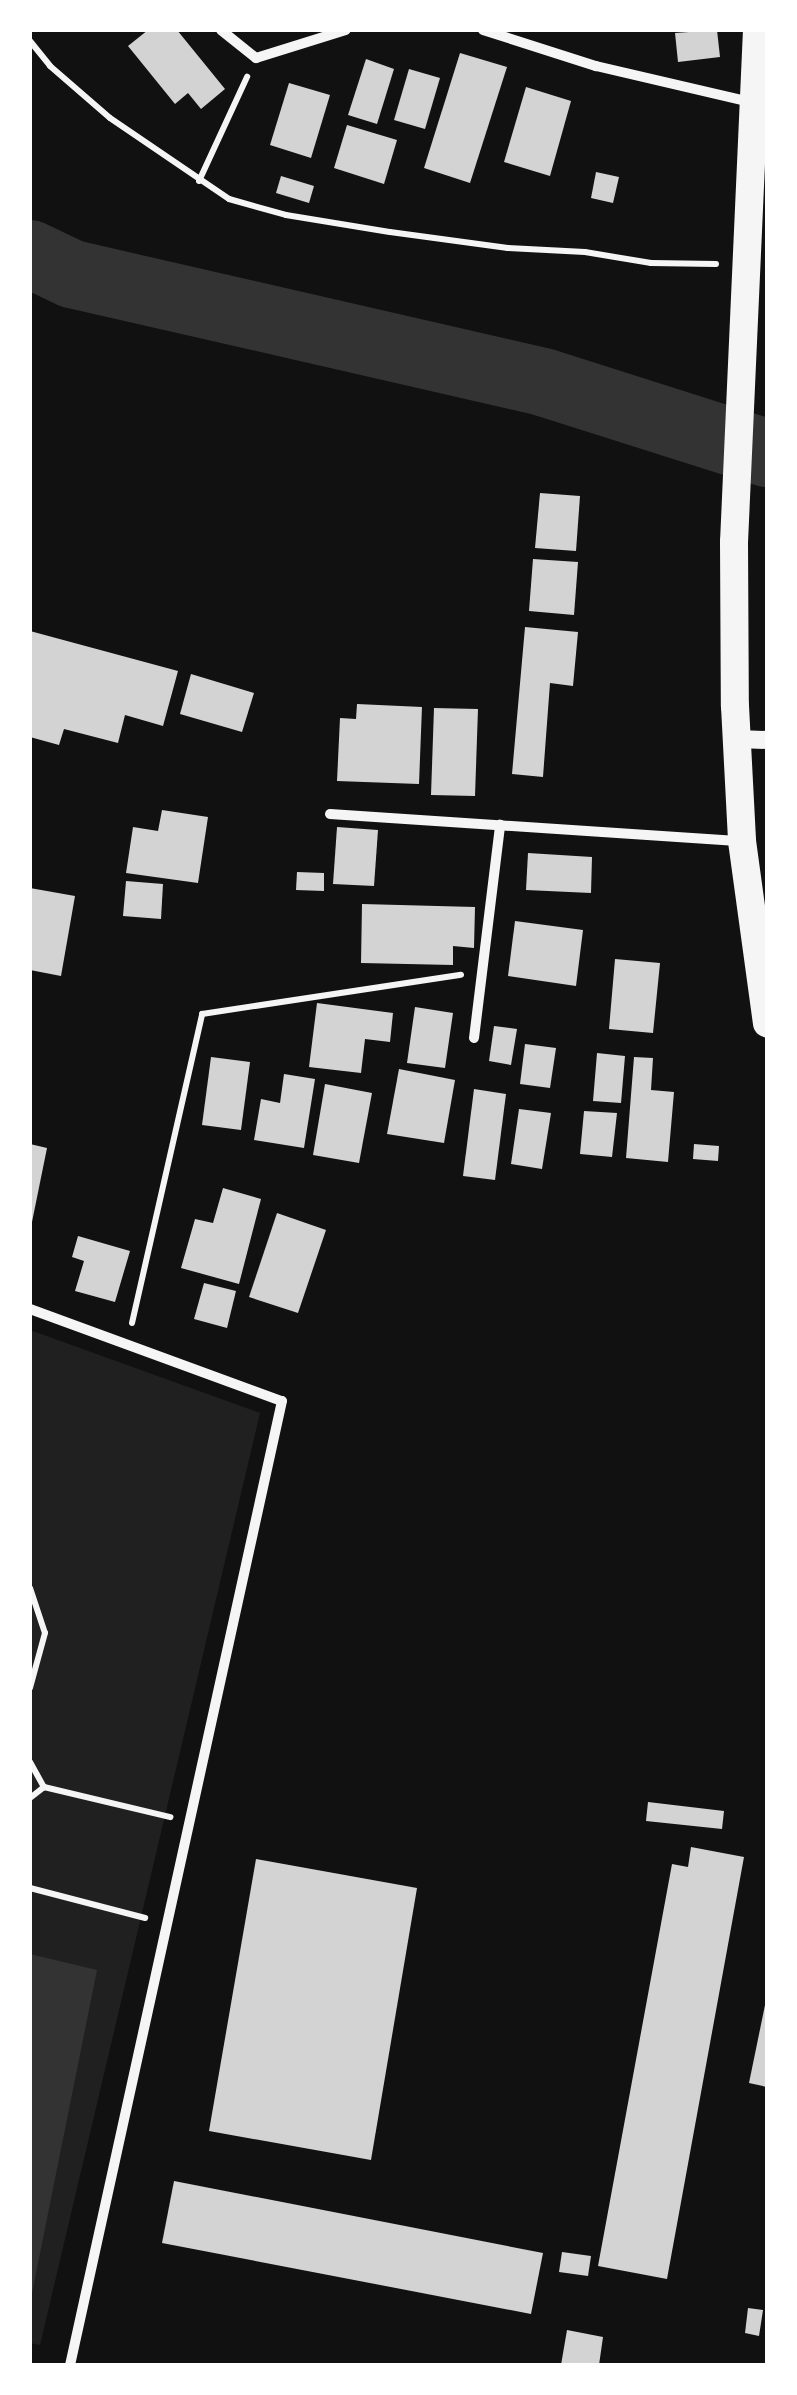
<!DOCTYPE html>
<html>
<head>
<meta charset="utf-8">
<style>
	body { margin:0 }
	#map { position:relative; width:797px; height:2395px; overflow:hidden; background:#111; font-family:Roboto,sans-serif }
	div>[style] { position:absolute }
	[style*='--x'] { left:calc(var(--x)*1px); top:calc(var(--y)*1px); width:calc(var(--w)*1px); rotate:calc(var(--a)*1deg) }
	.green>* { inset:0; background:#202020 }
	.water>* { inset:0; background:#333 }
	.river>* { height:68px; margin:-34px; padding:0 34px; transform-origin:34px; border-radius:34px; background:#333 }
	.building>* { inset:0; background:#d3d3d3 }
	.path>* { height:6px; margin:-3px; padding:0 3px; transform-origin:3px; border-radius:3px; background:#f5f5f5 }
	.minor>* { height:10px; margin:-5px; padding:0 5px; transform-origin:5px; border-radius:5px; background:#f5f5f5 }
	.tertiary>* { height:18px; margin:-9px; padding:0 9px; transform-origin:9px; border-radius:9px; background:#f5f5f5 }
	.trunk>* { height:28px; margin:-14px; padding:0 14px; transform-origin:14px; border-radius:14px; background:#f5f5f5 }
	span { translate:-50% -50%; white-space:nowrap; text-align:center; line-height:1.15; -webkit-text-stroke:8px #fff; paint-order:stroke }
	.frame { position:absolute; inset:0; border:32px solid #fff; pointer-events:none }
</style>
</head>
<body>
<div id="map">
	<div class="green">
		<i style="clip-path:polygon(30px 1330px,260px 1413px,40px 2345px,30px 2343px)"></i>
	</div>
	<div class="water">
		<i style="clip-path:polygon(30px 1954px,97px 1970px,30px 2303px)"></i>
	</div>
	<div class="river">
		<i style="--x:30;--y:254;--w:47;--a:25.5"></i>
		<i style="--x:72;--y:274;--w:483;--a:12.9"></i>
		<i style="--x:543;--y:382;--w:235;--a:17.6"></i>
	</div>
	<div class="building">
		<i style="clip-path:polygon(148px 30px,177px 30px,225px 89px,201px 109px,188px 93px,175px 104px,128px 46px)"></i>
		<i style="clip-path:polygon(717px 30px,720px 57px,678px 62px,675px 33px)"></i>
		<i style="clip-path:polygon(460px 53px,507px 67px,470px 183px,424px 168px)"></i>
		<i style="clip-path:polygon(366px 59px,394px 69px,377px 124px,348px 115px)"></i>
		<i style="clip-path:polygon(409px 69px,440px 78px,425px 129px,394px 120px)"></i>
		<i style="clip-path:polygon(289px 83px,330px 95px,311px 158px,270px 145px)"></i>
		<i style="clip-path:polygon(526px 87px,571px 101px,550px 176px,504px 162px)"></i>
		<i style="clip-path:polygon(347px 125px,397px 140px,384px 184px,334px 168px)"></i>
		<i style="clip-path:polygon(596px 172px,619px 177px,613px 203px,591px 198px)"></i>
		<i style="clip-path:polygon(281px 176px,314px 186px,309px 203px,276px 193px)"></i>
		<i style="clip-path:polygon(540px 493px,580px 496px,576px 551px,535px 548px)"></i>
		<i style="clip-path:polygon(533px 559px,578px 562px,574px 615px,529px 611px)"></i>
		<i style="clip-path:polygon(525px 627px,578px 632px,573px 686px,550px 683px,543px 777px,512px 774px)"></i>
		<i style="clip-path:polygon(30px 631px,178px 671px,163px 726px,125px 715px,118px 743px,64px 729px,59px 745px,30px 737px)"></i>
		<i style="clip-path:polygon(191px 674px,254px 693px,242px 732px,180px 714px)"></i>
		<i style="clip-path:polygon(357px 704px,422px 707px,419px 784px,337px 781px,340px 718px,356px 719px)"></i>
		<i style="clip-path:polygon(434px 708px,478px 709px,475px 796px,431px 795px)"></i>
		<i style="clip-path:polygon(162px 810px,208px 817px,198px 883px,126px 873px,133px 827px,158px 831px)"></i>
		<i style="clip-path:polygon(337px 827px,378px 830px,374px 886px,333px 884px)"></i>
		<i style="clip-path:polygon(528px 853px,592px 857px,591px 893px,526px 890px)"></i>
		<i style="clip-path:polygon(297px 872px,324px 873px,324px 891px,296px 890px)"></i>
		<i style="clip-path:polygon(126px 881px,163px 884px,161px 919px,123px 916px)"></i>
		<i style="clip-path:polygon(30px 888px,75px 896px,61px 976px,30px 970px)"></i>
		<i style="clip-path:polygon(362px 904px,475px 907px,474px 948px,453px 946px,453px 965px,361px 963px)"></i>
		<i style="clip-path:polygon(515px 921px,583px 930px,576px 986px,508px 976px)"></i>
		<i style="clip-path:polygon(615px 959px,660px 963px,653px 1033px,609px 1029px)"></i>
		<i style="clip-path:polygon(317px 1003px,393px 1013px,390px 1042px,365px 1039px,361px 1073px,309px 1067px)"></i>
		<i style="clip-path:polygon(415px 1007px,453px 1013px,445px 1068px,407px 1063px)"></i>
		<i style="clip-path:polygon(494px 1026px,517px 1029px,511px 1065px,489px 1061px)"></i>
		<i style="clip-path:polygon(525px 1044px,556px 1048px,550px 1088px,520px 1084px)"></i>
		<i style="clip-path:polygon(597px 1053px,625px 1056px,621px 1103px,593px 1101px)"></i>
		<i style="clip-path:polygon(211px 1057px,250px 1062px,241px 1130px,202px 1125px)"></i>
		<i style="clip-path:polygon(634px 1057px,653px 1058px,651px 1090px,674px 1092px,668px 1162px,626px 1158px)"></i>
		<i style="clip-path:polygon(399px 1069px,455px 1080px,444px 1143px,387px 1134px)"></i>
		<i style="clip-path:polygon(284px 1074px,315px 1079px,304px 1148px,254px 1140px,261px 1099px,280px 1103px)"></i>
		<i style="clip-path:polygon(325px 1084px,372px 1093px,359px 1163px,313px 1155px)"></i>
		<i style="clip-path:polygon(474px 1089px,506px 1094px,495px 1180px,463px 1176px)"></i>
		<i style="clip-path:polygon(519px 1109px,551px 1113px,542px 1169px,511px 1164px)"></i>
		<i style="clip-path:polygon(584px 1111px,617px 1113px,612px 1157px,580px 1154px)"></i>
		<i style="clip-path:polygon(30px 1144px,47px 1148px,32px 1222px,30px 1222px)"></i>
		<i style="clip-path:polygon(694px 1144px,719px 1146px,718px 1161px,693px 1159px)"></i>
		<i style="clip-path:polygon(223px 1188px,261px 1199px,239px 1284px,181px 1268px,195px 1219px,213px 1223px)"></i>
		<i style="clip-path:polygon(277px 1213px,326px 1230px,298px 1313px,249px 1297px)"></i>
		<i style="clip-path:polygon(78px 1236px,130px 1251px,115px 1302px,75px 1291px,84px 1261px,72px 1257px)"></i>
		<i style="clip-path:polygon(204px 1283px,236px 1291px,227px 1328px,194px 1319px)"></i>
		<i style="clip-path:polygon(648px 1802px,724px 1811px,722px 1829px,646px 1821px)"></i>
		<i style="clip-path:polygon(691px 1847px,744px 1857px,667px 2279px,598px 2266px,672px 1864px,688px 1867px)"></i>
		<i style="clip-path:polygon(256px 1859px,417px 1888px,371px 2160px,209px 2131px)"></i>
		<i style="clip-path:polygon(765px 2005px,767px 2005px,767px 2087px,749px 2083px)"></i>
		<i style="clip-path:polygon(174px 2181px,543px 2253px,531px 2314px,162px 2243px)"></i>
		<i style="clip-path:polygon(562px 2252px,591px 2256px,588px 2276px,559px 2272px)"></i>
		<i style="clip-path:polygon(748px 2308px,763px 2310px,759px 2336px,745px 2333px)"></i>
		<i style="clip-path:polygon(567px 2330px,603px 2337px,599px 2365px,561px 2365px)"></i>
	</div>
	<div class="path">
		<i style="--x:30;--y:41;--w:32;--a:51"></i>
		<i style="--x:50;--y:66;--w:79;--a:40.9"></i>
		<i style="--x:110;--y:118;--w:144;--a:34.2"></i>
		<i style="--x:229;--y:199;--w:59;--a:15.7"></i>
		<i style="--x:286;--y:215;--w:105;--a:9.3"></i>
		<i style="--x:390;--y:232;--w:119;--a:7.7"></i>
		<i style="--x:508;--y:248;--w:77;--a:3"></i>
		<i style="--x:585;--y:252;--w:67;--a:9.5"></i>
		<i style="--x:651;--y:263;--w:65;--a:0.9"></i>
		<i style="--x:199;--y:181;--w:115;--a:-65.2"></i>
		<i style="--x:132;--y:1323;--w:317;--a:-77.2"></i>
		<i style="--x:202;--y:1014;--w:262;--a:-8.6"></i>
		<i style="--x:30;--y:1588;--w:47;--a:71.6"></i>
		<i style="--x:45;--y:1633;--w:57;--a:105.3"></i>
		<i style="--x:30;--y:1762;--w:29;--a:61"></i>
		<i style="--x:44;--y:1787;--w:130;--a:13.4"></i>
		<i style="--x:30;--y:1798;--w:18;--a:-38"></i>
		<i style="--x:30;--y:1888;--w:119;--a:14.6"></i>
	</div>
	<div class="minor">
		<i style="--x:221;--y:30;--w:45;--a:38.7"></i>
		<i style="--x:256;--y:58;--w:94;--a:-17.3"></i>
		<i style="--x:483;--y:30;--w:119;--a:17.7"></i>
		<i style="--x:596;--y:66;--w:159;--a:13.1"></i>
		<i style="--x:330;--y:814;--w:412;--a:3.8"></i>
		<i style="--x:474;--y:1038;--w:215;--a:-83"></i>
		<i style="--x:30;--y:1309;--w:268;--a:20.1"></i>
		<i style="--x:282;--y:1401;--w:987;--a:102.4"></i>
	</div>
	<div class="tertiary">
		<i style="--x:738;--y:739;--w:29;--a:2"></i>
	</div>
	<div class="trunk">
		<i style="--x:757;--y:30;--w:513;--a:92.57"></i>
		<i style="--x:734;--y:542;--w:164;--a:89.7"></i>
		<i style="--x:735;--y:706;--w:135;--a:87"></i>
		<i style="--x:742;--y:841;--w:184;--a:82.2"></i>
	</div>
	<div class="frame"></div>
</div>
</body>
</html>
